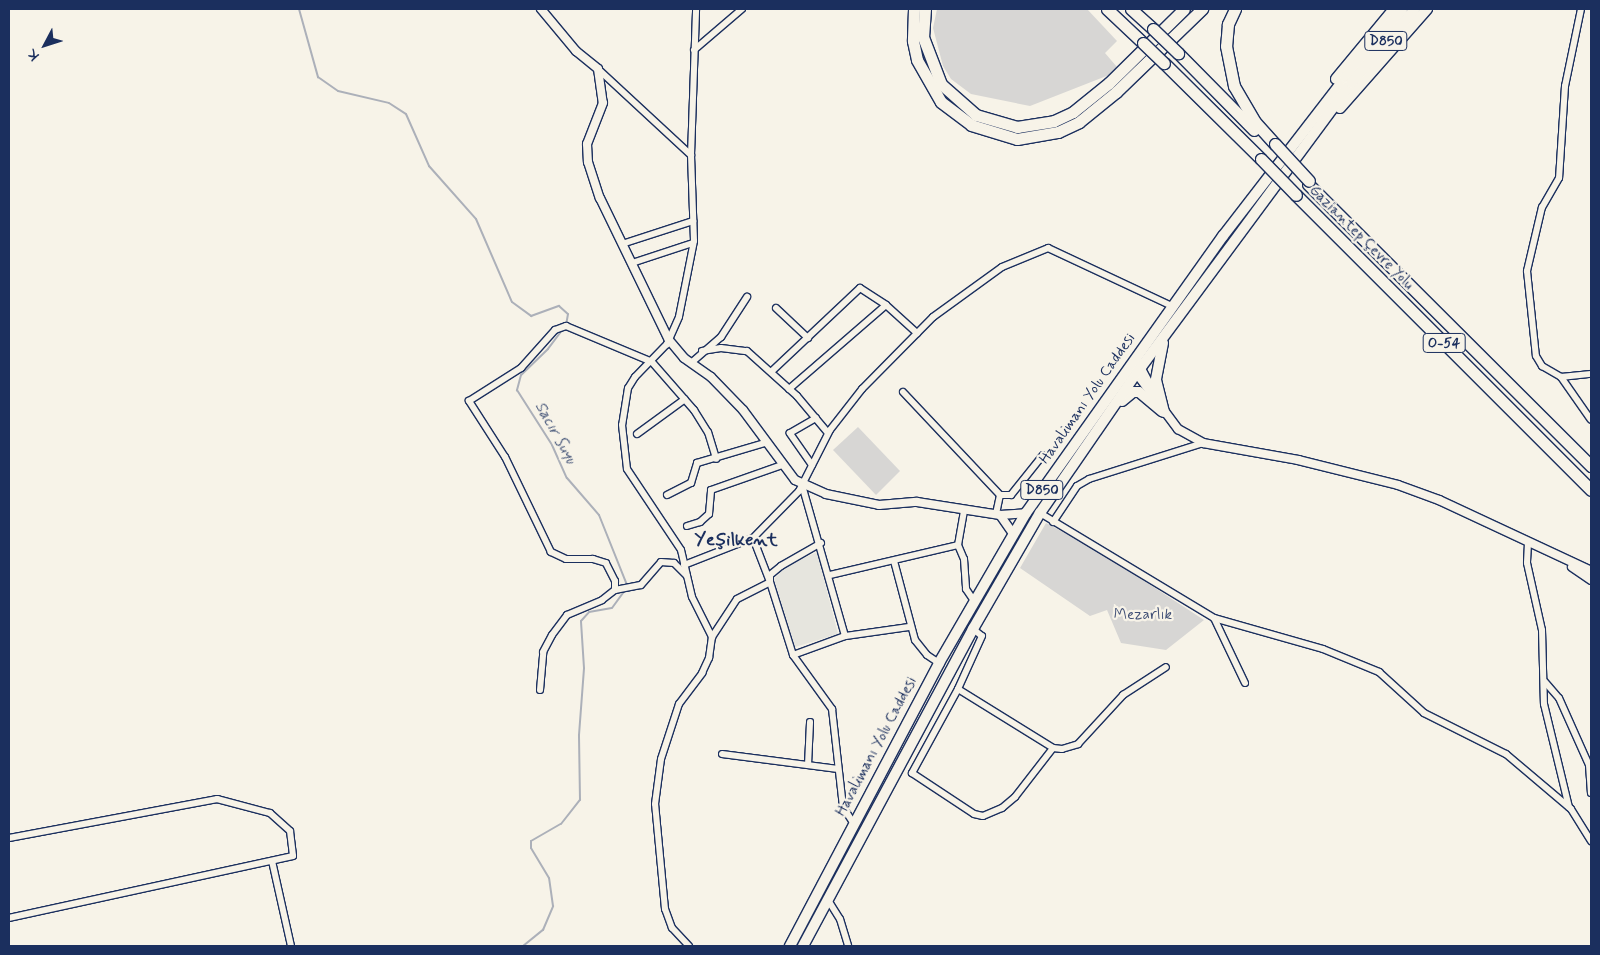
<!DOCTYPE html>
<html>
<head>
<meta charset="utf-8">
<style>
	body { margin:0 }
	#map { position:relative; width:1600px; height:955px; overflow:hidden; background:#f7f3e8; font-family:Mynerve,sans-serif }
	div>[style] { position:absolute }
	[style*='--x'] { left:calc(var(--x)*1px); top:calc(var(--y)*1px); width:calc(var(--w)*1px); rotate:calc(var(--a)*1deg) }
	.built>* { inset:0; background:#e6e5de }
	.green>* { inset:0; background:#d7d6d4 }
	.stream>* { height:2px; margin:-1px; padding:0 1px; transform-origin:1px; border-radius:1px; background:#acb0b9 }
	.roads { filter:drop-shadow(1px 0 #1b2f5e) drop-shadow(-1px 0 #1b2f5e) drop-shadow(0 1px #1b2f5e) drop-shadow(0 -1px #1b2f5e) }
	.minor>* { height:6px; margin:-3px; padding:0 3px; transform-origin:3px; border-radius:3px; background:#f7f3e8 }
	.tertiary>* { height:8px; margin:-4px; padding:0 4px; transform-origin:4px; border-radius:4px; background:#f7f3e8 }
	.trunk>* { height:10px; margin:-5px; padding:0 5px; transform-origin:5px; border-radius:5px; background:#f7f3e8 }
	.motorway>* { height:11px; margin:-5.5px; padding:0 5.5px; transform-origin:5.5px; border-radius:5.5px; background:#f7f3e8 }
	.bridges { filter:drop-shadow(1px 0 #1b2f5e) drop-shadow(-1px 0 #1b2f5e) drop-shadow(0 1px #1b2f5e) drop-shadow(0 -1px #1b2f5e) }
	.motorway-bridge>* { height:11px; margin:-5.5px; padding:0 5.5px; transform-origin:5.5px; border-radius:5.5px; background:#f7f3e8 }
	span { translate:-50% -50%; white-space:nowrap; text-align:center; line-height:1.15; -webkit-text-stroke:4.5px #f7f3e8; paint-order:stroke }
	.shield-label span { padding:1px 4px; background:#f7f3e8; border:1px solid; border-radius:4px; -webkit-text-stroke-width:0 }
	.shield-label { font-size:14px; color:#1b2f5e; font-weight:700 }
	.street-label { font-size:15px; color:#1b2f5e }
	.park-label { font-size:15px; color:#415076 }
	.water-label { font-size:16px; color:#465679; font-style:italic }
	.quarter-label { font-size:18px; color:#1b2f5e; font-weight:700 }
	.frame { position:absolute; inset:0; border:10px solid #1b2f5e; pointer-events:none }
	.north { position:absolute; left:20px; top:20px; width:50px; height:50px; -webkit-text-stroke:4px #f7f3e8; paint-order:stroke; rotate:230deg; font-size:14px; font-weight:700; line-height:20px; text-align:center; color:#1b2f5e }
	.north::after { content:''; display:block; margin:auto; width:18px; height:22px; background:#1b2f5e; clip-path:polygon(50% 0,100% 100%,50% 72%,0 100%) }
</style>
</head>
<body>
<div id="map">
	<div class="built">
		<i style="clip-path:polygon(817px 552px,838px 634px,795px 647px,774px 579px,787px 566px)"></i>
	</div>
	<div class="green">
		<i style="clip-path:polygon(937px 9px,1087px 9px,1117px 41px,1105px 53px,1117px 67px,1109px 75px,1030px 106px,971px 94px,951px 79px,943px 66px,933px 28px)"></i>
		<i style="clip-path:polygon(858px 427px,900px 471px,876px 495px,833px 450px)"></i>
		<i style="clip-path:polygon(1046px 523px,1097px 550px,1204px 620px,1166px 650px,1121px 643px,1107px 610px,1090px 616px,1020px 568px)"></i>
	</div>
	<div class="stream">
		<i style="--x:299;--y:9;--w:71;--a:74.4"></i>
		<i style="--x:318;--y:77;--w:24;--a:35"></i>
		<i style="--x:338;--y:91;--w:52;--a:13.2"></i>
		<i style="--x:389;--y:103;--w:20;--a:33"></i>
		<i style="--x:406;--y:114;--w:57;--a:66.1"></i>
		<i style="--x:429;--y:166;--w:71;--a:48.4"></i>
		<i style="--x:476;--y:219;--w:90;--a:66.6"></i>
		<i style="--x:512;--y:302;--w:24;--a:36"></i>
		<i style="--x:531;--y:316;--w:30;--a:-20"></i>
		<i style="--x:559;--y:306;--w:12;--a:42"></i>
		<i style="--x:568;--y:314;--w:11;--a:100"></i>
		<i style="--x:563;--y:329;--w:25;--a:127"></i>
		<i style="--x:548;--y:349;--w:37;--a:136"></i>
		<i style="--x:521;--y:375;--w:16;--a:105"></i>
		<i style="--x:517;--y:390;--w:65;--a:57.5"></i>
		<i style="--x:552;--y:445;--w:36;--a:66"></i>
		<i style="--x:567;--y:478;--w:49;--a:49.1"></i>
		<i style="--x:599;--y:515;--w:75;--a:68.2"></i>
		<i style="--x:523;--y:946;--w:26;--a:-39"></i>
		<i style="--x:543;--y:930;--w:26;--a:-67"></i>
		<i style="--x:553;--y:906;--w:28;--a:-98"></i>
		<i style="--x:549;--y:878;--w:35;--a:-121"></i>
		<i style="--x:531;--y:848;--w:7;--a:-90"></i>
		<i style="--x:531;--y:841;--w:34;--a:-30"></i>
		<i style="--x:561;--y:824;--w:31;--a:-52"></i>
		<i style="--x:580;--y:800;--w:65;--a:-90.9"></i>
		<i style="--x:579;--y:735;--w:67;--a:-85.7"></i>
		<i style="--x:584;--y:668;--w:47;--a:-93.7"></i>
		<i style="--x:581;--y:621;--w:12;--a:-48"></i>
		<i style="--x:589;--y:612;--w:23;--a:-10"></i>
		<i style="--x:612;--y:608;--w:24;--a:-54"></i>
	</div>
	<div class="roads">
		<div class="minor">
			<i style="--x:1581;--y:9;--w:79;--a:101.7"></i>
			<i style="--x:1565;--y:86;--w:92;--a:93.7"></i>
			<i style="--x:1559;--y:178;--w:34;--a:120"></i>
			<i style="--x:1542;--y:207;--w:66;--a:103.2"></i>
			<i style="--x:1527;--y:271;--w:85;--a:84"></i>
			<i style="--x:1536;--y:356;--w:12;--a:59"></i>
			<i style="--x:1542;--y:366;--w:22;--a:30"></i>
			<i style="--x:1561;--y:377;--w:52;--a:55.1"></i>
			<i style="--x:694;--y:50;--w:63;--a:-40.5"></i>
			<i style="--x:598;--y:69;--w:127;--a:42.8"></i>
			<i style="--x:691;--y:155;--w:86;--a:88"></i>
			<i style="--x:694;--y:241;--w:77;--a:101.2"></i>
			<i style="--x:679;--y:317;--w:30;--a:114"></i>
			<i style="--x:667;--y:344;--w:46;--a:134.1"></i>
			<i style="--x:635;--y:377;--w:13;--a:122"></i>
			<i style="--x:628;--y:388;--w:37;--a:99"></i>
			<i style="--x:622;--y:425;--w:44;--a:83.5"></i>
			<i style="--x:627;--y:469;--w:97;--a:56.3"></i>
			<i style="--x:681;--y:550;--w:48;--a:76.8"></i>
			<i style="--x:692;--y:597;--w:45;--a:63.4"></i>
			<i style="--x:691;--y:155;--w:146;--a:-88"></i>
			<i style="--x:622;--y:244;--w:75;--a:-17.9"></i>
			<i style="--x:632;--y:263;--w:64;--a:-18.2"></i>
			<i style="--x:776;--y:308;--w:44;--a:43.2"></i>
			<i style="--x:702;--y:351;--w:19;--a:-9"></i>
			<i style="--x:721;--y:348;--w:26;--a:7"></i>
			<i style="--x:747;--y:351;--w:67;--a:42"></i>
			<i style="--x:797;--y:396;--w:48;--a:50"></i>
			<i style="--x:691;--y:363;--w:40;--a:-41"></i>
			<i style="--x:721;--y:337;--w:48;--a:-57"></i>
			<i style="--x:772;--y:371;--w:121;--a:-43.3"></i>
			<i style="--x:860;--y:288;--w:31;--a:33"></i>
			<i style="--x:886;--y:305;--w:42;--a:42.1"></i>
			<i style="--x:1561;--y:377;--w:30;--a:-6"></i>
			<i style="--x:789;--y:389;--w:128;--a:-40.9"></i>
			<i style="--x:903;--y:392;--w:141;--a:46.7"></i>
			<i style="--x:1000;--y:495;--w:19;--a:102"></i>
			<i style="--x:637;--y:434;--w:59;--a:-36.1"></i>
			<i style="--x:812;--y:465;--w:39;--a:-125"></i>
			<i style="--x:790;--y:433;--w:30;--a:-30"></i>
			<i style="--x:802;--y:485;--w:157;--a:74.1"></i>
			<i style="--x:667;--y:495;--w:27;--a:-27"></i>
			<i style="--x:691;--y:483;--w:21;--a:-73"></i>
			<i style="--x:697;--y:463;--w:71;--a:-16.4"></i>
			<i style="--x:1000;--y:495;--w:11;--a:0"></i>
			<i style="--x:1011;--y:495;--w:51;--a:-51.3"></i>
			<i style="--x:964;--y:511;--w:35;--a:100"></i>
			<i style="--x:958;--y:545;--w:15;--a:67"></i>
			<i style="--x:964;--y:559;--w:30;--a:86"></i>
			<i style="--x:966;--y:589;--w:14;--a:56"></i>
			<i style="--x:1040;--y:513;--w:203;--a:31.1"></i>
			<i style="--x:1214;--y:618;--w:113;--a:15.9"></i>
			<i style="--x:1323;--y:649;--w:61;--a:22.3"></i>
			<i style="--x:1379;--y:672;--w:61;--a:42.3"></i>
			<i style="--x:1424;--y:713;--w:92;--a:26.6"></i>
			<i style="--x:1506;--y:754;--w:85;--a:40.2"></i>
			<i style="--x:1571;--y:809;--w:38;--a:58"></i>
			<i style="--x:1053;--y:522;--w:43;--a:-56.3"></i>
			<i style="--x:1077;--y:486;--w:14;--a:-30"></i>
			<i style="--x:1089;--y:479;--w:120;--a:-17.5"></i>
			<i style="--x:687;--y:526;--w:14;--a:-17"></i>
			<i style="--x:700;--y:522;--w:12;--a:-42"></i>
			<i style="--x:709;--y:514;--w:24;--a:-85"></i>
			<i style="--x:711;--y:490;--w:75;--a:-19.4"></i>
			<i style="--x:821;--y:543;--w:46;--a:150.1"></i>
			<i style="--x:781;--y:566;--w:14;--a:141"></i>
			<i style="--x:770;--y:575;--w:7;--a:90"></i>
			<i style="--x:770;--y:582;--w:77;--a:72.5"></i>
			<i style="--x:793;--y:655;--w:67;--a:54.2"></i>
			<i style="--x:832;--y:709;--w:99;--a:83.6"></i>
			<i style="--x:843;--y:807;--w:20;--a:57"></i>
			<i style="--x:1528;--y:543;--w:20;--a:93"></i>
			<i style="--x:1527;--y:563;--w:69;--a:77.4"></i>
			<i style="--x:1542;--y:630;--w:74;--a:88.5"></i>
			<i style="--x:1544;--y:704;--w:106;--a:76.4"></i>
			<i style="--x:894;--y:561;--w:82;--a:75.1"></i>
			<i style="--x:915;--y:640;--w:19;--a:51"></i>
			<i style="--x:927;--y:655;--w:14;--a:34"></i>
			<i style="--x:684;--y:565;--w:74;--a:-21.4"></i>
			<i style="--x:753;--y:538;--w:66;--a:-45.6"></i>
			<i style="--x:799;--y:491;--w:68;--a:-63.1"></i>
			<i style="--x:830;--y:430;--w:52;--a:-52"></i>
			<i style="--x:862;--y:389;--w:101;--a:-45.4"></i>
			<i style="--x:933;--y:317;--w:85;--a:-35.9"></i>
			<i style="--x:1002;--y:267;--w:50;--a:-22.4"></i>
			<i style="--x:1048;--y:248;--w:137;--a:25.1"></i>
			<i style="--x:830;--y:575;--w:131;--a:-13.2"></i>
			<i style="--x:615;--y:590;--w:26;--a:-11"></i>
			<i style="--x:641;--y:585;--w:30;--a:-49"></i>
			<i style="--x:661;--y:562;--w:13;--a:4"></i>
			<i style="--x:674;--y:563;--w:18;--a:45"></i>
			<i style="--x:1214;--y:618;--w:72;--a:64.5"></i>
			<i style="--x:973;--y:629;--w:11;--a:38"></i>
			<i style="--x:982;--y:636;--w:58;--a:114.4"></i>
			<i style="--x:958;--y:689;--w:96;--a:118.7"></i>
			<i style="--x:912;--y:773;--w:74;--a:33.5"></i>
			<i style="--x:974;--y:814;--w:9;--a:13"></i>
			<i style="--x:983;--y:816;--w:21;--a:-23"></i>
			<i style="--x:1002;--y:808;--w:17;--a:-40"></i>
			<i style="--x:1015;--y:797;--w:62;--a:-52.2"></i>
			<i style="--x:793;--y:655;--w:55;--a:-20.1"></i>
			<i style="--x:845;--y:636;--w:65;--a:-8"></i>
			<i style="--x:1545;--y:682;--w:21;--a:49"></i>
			<i style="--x:1559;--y:698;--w:73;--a:65.9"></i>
			<i style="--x:1589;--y:765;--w:28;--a:86"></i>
			<i style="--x:958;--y:689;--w:112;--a:31.8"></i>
			<i style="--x:1053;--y:748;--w:9;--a:6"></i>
			<i style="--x:1062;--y:749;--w:17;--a:-17"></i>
			<i style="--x:1078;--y:744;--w:67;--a:-47.4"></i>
			<i style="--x:1123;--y:695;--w:51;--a:-33.1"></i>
			<i style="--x:540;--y:690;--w:38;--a:-85"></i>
			<i style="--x:543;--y:652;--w:19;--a:-62"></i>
			<i style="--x:552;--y:635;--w:25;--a:-53"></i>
			<i style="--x:567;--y:615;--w:38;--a:-23"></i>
			<i style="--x:602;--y:600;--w:16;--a:-38"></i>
			<i style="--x:615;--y:590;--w:9;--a:-90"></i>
			<i style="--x:615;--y:581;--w:20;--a:-117"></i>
			<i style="--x:606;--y:563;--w:14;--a:-163"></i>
			<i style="--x:593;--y:559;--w:27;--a:180"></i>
			<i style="--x:566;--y:559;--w:17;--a:-155"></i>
			<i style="--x:551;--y:552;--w:106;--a:-115.8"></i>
			<i style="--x:505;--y:457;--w:67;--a:-122.7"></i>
			<i style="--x:469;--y:401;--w:62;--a:-32.4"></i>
			<i style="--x:521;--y:368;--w:51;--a:-48.2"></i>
			<i style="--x:555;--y:330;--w:12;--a:-20"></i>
			<i style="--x:566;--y:326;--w:93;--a:22.7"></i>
			<i style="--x:652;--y:362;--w:64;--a:48.8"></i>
			<i style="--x:694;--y:410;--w:26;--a:58"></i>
			<i style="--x:708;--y:432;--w:28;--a:73"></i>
			<i style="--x:722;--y:754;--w:117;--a:7.4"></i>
			<i style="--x:808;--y:765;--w:43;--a:-87.3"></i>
			<i style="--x:9;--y:838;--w:212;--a:-10.6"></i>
			<i style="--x:217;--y:799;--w:55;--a:14.8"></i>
			<i style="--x:270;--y:813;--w:27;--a:42"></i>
			<i style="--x:290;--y:831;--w:25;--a:83"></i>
			<i style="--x:293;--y:856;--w:291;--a:167.7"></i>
			<i style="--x:272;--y:861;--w:87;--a:77.4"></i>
			<i style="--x:828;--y:900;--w:22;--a:58"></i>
			<i style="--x:840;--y:919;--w:28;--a:73"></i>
			<i style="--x:689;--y:946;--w:25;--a:-133"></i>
			<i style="--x:672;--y:928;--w:20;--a:-110"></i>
			<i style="--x:665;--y:909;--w:105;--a:-95.4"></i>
			<i style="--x:655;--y:804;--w:45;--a:-82.4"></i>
			<i style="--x:661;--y:759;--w:58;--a:-71.9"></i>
			<i style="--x:679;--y:704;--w:39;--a:-53"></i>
			<i style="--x:702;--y:673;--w:17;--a:-65"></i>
			<i style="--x:709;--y:658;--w:21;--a:-82"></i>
			<i style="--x:712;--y:637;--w:45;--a:-56.7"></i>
			<i style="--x:737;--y:599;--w:37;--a:-27"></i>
			<i style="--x:770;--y:582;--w:47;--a:-111.1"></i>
		</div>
		<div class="tertiary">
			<i style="--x:541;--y:9;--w:55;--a:50.2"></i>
			<i style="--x:576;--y:51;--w:28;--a:39"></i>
			<i style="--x:598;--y:69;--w:34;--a:82"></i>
			<i style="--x:603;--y:103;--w:44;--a:111.3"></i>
			<i style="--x:587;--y:144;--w:18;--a:87"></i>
			<i style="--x:588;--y:162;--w:38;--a:72"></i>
			<i style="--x:600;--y:198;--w:158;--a:64.1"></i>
			<i style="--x:669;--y:340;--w:23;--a:50"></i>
			<i style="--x:684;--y:358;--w:33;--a:35"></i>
			<i style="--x:711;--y:377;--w:46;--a:45.9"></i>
			<i style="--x:743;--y:410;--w:87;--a:53.4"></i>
			<i style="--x:795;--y:480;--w:34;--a:24"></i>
			<i style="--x:826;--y:494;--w:54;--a:11.7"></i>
			<i style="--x:879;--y:505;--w:38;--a:-5"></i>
			<i style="--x:917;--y:502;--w:84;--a:8.9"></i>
			<i style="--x:1000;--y:515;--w:26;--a:-4"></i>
			<i style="--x:1138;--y:363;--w:34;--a:62"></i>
			<i style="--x:1134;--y:370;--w:74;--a:53.3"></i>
			<i style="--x:1178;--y:429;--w:29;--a:29"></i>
			<i style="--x:1203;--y:443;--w:97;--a:10.1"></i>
			<i style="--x:1298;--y:460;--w:103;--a:14"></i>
			<i style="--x:1398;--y:485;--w:44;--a:20.1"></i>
			<i style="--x:1439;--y:500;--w:168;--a:25"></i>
			<i style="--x:1000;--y:515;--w:24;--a:55"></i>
			<i style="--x:1572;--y:567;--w:23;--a:34"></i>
		</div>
		<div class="trunk">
			<i style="--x:1336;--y:79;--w:91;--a:-50.4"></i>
			<i style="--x:1340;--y:108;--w:132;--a:-48.7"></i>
			<i style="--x:1163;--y:343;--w:38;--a:101"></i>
			<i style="--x:1156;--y:380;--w:33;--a:76"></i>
			<i style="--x:1122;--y:401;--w:14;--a:-39"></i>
			<i style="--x:1133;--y:392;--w:6;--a:0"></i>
			<i style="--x:1139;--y:392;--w:30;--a:40"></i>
			<i style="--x:790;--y:946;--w:320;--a:-62.2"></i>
			<i style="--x:939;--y:663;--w:173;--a:-59.9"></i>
			<i style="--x:1026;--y:513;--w:340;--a:-54.6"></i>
			<i style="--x:1223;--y:236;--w:200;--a:-52.3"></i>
			<i style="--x:1345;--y:78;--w:90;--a:-50"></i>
			<i style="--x:803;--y:946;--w:360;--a:-61.8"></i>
			<i style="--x:973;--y:629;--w:134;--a:-60"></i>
			<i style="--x:1040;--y:513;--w:169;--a:-55.4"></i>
			<i style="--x:1136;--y:374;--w:362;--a:-53.5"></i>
			<i style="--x:1351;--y:83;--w:98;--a:-49.1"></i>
		</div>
		<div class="motorway">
			<i style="--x:914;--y:9;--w:32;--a:92"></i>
			<i style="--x:913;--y:41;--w:19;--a:78"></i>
			<i style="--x:917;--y:60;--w:48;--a:60.3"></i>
			<i style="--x:941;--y:102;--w:38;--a:37"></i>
			<i style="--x:971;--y:125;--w:48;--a:16.9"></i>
			<i style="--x:1017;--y:139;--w:42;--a:-9.7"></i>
			<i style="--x:1058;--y:132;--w:23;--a:-25"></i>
			<i style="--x:1079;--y:122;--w:48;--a:-39"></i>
			<i style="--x:1116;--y:92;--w:120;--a:-44"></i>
			<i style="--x:925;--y:9;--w:28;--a:94"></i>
			<i style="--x:923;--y:37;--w:50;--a:69"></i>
			<i style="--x:941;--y:84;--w:47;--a:41.5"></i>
			<i style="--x:976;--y:115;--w:43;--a:16.3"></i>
			<i style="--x:1017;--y:127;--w:37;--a:-9"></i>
			<i style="--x:1054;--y:121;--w:21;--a:-25"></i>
			<i style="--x:1073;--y:112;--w:46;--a:-38.9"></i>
			<i style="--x:1109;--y:83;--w:105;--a:-44.6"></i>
			<i style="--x:1107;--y:9;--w:50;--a:43.4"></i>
			<i style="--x:1131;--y:9;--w:30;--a:42"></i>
			<i style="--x:1235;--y:9;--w:17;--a:115"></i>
			<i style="--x:1228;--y:24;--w:22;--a:95"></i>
			<i style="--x:1226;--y:46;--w:41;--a:78.7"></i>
			<i style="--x:1234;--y:86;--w:42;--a:59.7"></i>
			<i style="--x:1255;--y:122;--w:30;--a:48"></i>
			<i style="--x:1178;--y:53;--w:108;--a:45.4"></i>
			<i style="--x:1164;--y:63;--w:136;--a:44.7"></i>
			<i style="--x:1308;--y:184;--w:400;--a:44.9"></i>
			<i style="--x:1296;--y:195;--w:417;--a:45"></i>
		</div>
	</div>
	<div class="bridges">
		<div class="motorway-bridge">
			<i style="--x:1153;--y:29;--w:35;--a:44"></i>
			<i style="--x:1143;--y:43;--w:29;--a:44"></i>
			<i style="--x:1275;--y:144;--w:50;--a:47.4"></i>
			<i style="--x:1261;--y:159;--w:50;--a:45.8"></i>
		</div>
	</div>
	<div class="shield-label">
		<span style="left:1386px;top:41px">D850</span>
		<span style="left:1444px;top:343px">O-54</span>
		<span style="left:1042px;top:490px">D850</span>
	</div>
	<div class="street-label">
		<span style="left:1361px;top:238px;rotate:45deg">Gaziantep Çevre Yolu</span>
		<span style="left:1088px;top:399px;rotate:-55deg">Havalimanı Yolu Caddesi</span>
		<span style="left:877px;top:747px;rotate:-62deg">Havalimanı Yolu Caddesi</span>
	</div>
	<div class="park-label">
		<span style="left:1143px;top:616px">Mezarlık</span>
	</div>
	<div class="water-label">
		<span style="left:555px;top:433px;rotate:61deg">Sacır Suyu</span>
	</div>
	<div class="quarter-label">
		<span style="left:736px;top:540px">Yeşilkent</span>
	</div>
	<div class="frame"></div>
	<div class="north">K</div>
</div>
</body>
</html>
